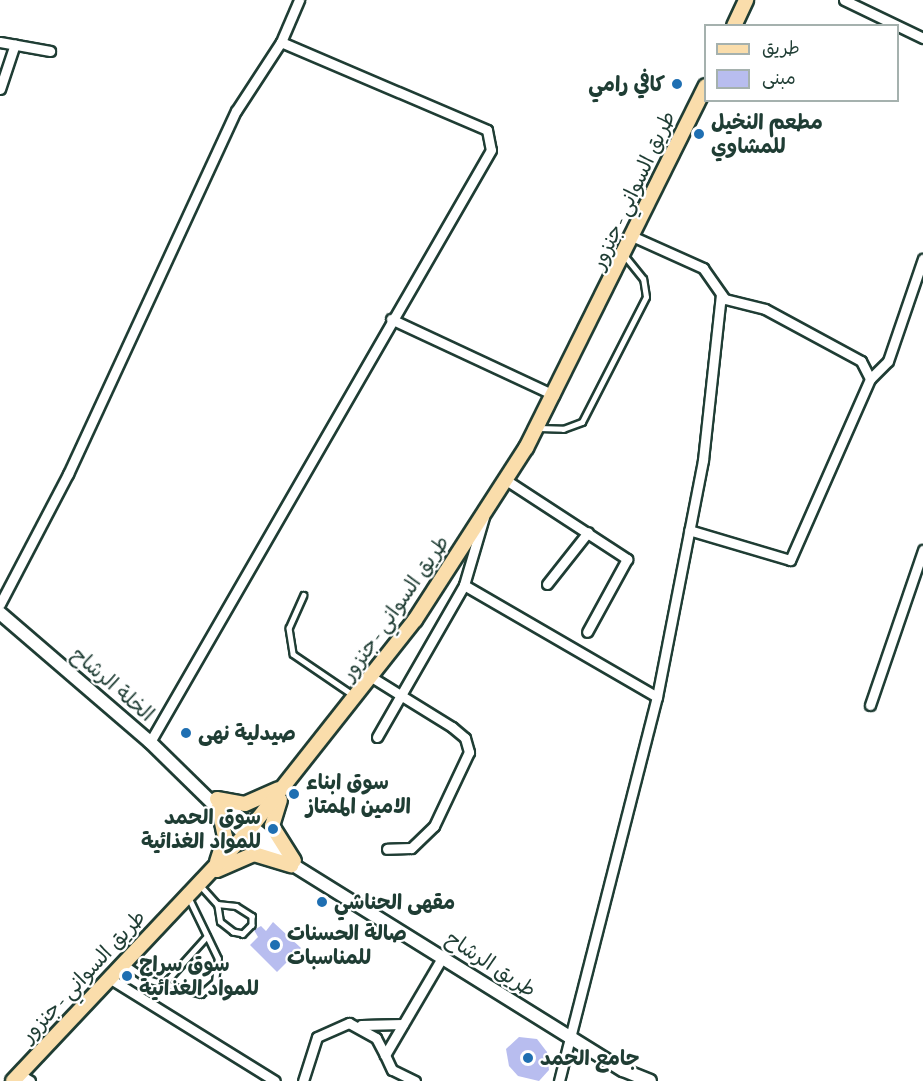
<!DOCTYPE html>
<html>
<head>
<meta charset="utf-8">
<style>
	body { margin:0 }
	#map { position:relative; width:923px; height:1081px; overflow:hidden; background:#fff; font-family:Caveat,"Playpen Sans Arabic",sans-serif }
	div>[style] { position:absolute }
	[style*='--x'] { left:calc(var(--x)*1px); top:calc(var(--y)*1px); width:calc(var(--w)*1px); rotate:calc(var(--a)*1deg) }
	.building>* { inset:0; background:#b8bdef }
	.roads { filter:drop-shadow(2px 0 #1f3d34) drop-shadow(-2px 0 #1f3d34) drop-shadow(0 2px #1f3d34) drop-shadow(0 -2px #1f3d34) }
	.lane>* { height:4.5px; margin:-2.25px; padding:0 2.25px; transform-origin:2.25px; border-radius:2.25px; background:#fff }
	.street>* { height:9px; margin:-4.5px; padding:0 4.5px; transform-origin:4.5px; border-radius:4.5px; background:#fff }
	.secondary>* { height:12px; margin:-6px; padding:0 6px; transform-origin:6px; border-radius:6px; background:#fff }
	.primary>* { height:14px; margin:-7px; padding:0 7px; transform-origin:7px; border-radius:7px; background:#faddab }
	.dots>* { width:16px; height:16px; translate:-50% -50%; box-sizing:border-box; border:3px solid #fff; border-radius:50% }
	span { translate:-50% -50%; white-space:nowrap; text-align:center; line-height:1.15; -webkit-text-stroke:4.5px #fff; paint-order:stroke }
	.poi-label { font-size:21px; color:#1f3d34; font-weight:700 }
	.right { translate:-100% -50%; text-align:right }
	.left { translate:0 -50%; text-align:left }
	.street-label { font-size:21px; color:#1f3d34 }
	.legend { position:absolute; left:704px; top:24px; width:195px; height:78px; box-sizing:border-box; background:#fff; border:2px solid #a5b1ae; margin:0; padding:8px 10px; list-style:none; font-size:18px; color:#1f3d34 }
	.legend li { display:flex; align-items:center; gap:12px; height:30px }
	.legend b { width:30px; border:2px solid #a5b1ae }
</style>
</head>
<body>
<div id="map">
	<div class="building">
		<i style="clip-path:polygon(273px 922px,301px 948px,277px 972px,250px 945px,258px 937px,254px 930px,261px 926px,266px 931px)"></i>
		<i style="clip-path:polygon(519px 1037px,537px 1039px,547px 1052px,549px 1070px,539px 1081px,518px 1076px,509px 1066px,506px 1049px)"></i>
	</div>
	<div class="roads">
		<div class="lane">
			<i style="--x:539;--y:428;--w:24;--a:2"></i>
			<i style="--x:563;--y:429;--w:20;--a:-20"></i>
			<i style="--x:582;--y:422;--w:140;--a:-62.9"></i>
			<i style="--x:646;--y:297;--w:18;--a:-99"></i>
			<i style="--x:643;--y:279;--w:28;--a:-129"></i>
			<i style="--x:304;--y:595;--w:36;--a:114"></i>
			<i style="--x:289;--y:628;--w:26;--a:81"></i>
			<i style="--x:293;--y:654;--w:73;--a:34.3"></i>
			<i style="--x:200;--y:885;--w:25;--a:48"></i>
			<i style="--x:217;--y:904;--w:19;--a:6"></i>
			<i style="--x:236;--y:906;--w:19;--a:32"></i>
			<i style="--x:252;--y:916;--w:9;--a:90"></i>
			<i style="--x:252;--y:925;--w:13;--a:135"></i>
			<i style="--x:243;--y:934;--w:10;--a:-169"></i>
			<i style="--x:233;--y:932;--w:16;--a:-142"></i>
			<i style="--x:220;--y:922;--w:18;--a:-99"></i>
			<i style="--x:127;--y:965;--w:24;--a:35"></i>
			<i style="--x:147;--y:979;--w:56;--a:15.5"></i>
			<i style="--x:201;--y:994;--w:18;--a:-41"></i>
			<i style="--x:215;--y:982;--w:23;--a:-83"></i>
			<i style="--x:218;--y:959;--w:67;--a:-115.8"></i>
			<i style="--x:164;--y:984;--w:64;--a:-48.1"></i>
		</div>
		<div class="street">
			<i style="--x:844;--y:0;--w:88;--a:25.7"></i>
			<i style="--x:0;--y:42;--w:51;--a:10.2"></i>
			<i style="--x:281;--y:42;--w:46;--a:-66.8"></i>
			<i style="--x:0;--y:89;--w:47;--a:-71.6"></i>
			<i style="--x:634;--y:237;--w:76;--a:24.2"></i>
			<i style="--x:703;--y:268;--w:38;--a:55"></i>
			<i style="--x:725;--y:299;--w:41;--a:14"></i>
			<i style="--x:765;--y:309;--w:109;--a:28.4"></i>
			<i style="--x:861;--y:361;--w:20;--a:63"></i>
			<i style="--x:870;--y:379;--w:198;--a:113.8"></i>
			<i style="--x:790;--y:560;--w:105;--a:-163.5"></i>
			<i style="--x:391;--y:319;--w:180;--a:25"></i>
			<i style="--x:870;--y:379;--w:25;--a:-45"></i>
			<i style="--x:888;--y:361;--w:108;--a:-71.1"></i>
			<i style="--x:506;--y:480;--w:145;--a:33.1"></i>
			<i style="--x:627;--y:559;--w:83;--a:118.7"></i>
			<i style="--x:484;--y:517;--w:71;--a:106.4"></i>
			<i style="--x:464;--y:585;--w:223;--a:30.1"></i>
			<i style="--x:547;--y:584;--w:66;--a:-51.7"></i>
			<i style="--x:0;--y:604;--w:147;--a:-62.4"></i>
			<i style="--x:68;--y:474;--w:400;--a:-65.2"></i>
			<i style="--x:236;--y:111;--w:82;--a:-56.9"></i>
			<i style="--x:281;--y:42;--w:224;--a:23.1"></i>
			<i style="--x:487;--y:130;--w:20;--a:79"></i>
			<i style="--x:491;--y:150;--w:683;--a:119.94"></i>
			<i style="--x:373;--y:678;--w:93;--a:31.8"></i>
			<i style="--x:452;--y:727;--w:17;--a:40"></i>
			<i style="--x:465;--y:738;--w:15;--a:74"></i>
			<i style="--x:469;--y:752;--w:82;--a:115.3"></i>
			<i style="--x:434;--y:826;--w:32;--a:136"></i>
			<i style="--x:411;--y:848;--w:24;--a:178"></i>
			<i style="--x:870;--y:705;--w:164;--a:-71.1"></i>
			<i style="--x:377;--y:737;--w:175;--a:-60.2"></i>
			<i style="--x:109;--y:978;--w:195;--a:31.8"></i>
			<i style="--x:361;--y:1025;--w:42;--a:-1.4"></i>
			<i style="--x:19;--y:1074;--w:13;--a:32"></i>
			<i style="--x:303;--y:1081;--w:46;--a:-72.3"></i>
			<i style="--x:317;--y:1037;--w:35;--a:-24"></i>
			<i style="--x:349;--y:1023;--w:31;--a:29"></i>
			<i style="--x:376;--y:1038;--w:19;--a:62"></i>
			<i style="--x:415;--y:1081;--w:25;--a:-154"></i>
			<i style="--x:392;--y:1070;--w:17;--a:-115"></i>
			<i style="--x:385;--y:1055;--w:115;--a:-59.6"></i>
			<i style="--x:559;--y:1081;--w:396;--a:-75.7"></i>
			<i style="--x:657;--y:697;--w:241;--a:-79"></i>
			<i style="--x:703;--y:460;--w:166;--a:-83.8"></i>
		</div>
		<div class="secondary">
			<i style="--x:0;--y:613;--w:198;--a:40.7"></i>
			<i style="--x:150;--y:742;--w:133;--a:44.4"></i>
			<i style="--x:245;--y:835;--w:445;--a:31.9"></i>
			<i style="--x:623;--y:1070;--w:29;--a:22"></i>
			<i style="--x:220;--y:801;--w:87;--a:39"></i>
		</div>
		<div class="primary">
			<i style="--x:734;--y:26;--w:29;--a:-65"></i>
			<i style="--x:217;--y:799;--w:28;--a:10"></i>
			<i style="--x:245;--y:804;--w:36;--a:-24"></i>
			<i style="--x:280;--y:800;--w:27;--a:107"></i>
			<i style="--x:272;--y:826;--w:41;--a:57.8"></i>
			<i style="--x:217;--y:862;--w:26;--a:-72"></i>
			<i style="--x:225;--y:837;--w:30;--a:-102"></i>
			<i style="--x:217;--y:870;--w:40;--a:-23.4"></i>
			<i style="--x:254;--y:854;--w:39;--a:17"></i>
			<i style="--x:13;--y:1081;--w:338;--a:-46.7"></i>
			<i style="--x:245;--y:835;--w:274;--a:-51.7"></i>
			<i style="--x:415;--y:620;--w:205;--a:-57.2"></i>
			<i style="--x:526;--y:448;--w:404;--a:-63.6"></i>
		</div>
	</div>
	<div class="dots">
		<i style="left:677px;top:84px;background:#1f6fb2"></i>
		<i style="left:699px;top:134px;background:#1f6fb2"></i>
		<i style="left:186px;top:733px;background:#1f6fb2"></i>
		<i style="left:294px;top:794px;background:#1f6fb2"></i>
		<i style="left:273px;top:829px;background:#1f6fb2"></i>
		<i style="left:322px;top:902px;background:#1f6fb2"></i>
		<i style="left:275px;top:945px;background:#1f6fb2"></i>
		<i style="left:127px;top:976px;background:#1f6fb2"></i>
		<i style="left:528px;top:1058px;background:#1f6fb2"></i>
	</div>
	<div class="poi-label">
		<span class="right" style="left:665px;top:84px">كافي رامي</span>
		<span class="left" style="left:711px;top:134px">مطعم النخيل<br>للمشاوي</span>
		<span class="left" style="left:198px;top:733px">صيدلية نهى</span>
		<span class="left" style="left:306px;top:794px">سوق ابناء<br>الامين الممتاز</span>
		<span class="right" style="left:261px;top:829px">سوق الحمد<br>للمواد الغذائية</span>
		<span class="left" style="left:334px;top:902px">مقهى الحناشي</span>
		<span class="left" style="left:287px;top:945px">صالة الحسنات<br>للمناسبات</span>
		<span class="left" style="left:139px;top:976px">سوق سراج<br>للمواد الغذائية</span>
		<span class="left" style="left:540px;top:1058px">جامع الحمد</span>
	</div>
	<div class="street-label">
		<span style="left:633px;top:190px;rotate:-65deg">طريق السواني -جنزور</span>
		<span style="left:395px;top:608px;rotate:-55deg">طريق السواني -جنزور</span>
		<span style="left:113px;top:684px;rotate:41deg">الخلة الرشاح</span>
		<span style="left:491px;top:964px;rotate:33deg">طريق الرشاح</span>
		<span style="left:83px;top:976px;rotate:-47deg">طريق السواني -جنزور</span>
	</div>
	<ul class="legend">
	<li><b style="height:8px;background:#faddab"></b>طريق</li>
	<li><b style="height:16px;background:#b8bdef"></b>مبنى</li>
	</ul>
</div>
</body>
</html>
